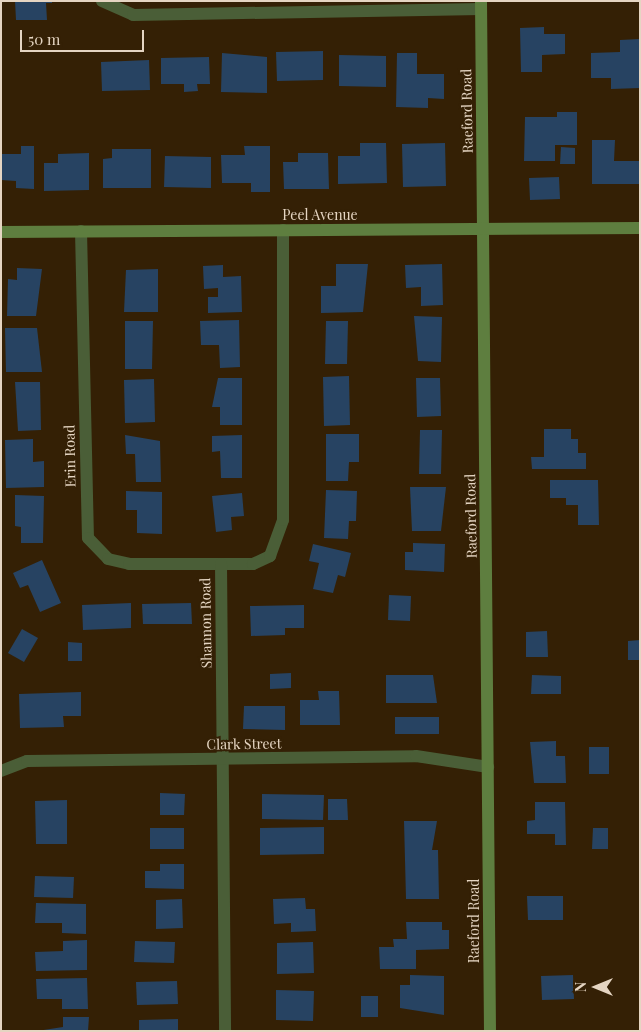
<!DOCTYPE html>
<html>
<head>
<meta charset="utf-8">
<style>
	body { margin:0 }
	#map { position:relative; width:641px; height:1032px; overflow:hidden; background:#342005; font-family:"Playfair Display",serif }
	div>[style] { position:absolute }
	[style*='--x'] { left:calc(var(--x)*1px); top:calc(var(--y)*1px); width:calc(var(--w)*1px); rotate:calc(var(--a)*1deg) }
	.building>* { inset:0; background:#274362 }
	.street>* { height:12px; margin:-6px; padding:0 6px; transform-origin:6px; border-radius:6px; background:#4a5e37 }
	.secondary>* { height:12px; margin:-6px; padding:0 6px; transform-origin:6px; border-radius:6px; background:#5e7e3f }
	span { translate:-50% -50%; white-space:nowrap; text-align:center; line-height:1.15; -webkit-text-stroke:4px #342005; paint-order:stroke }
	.street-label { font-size:14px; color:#e5d5c2 }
	.frame { position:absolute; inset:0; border:2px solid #e5d5c2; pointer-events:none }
	.north { position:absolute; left:571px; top:962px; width:50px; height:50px; -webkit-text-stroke:4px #342005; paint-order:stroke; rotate:270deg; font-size:14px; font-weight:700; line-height:20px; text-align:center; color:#e5d5c2 }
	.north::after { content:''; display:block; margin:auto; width:18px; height:22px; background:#e5d5c2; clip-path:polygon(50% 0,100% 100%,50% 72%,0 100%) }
	.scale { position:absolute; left:20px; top:30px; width:124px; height:22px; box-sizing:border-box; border:2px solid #e5d5c2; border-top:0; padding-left:6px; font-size:15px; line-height:18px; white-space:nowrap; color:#e5d5c2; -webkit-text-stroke:4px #342005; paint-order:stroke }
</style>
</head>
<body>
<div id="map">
	<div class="building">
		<i style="clip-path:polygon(15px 1px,52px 1px,52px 3px,46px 3px,47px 20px,16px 20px)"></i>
		<i style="clip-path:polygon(544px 27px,544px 34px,565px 34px,565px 54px,542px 55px,542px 72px,521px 72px,520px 28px)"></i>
		<i style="clip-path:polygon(640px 39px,640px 88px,611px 89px,611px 78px,591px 78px,591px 53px,620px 52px,620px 40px)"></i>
		<i style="clip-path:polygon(323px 51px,323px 80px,277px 81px,276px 52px)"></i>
		<i style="clip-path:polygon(222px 53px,267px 57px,267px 93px,221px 92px)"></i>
		<i style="clip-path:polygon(397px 53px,417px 53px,417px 74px,444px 74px,444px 99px,428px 98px,428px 108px,396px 107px)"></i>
		<i style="clip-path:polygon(339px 55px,386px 56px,386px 87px,339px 86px)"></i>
		<i style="clip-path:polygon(209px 57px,210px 84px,197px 84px,198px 91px,184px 92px,184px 84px,161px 84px,161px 58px)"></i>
		<i style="clip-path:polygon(149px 60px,150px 90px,102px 91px,101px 62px)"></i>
		<i style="clip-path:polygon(557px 112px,577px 112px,577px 145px,555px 145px,555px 161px,524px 161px,525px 117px,557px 117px)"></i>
		<i style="clip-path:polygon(592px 140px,615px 140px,614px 161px,640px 161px,640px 184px,592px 184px)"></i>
		<i style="clip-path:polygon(360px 143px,386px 143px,387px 183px,338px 184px,338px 156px,360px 156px)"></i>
		<i style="clip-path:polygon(445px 143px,446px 186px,403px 187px,402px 144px)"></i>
		<i style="clip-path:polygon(21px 146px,34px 146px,34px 189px,16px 188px,16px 181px,1px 180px,1px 154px,21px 154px)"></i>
		<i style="clip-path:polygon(244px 146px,270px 146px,270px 192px,251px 192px,251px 183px,222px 183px,221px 155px,245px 155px)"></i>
		<i style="clip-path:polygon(561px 147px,575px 148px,575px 164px,560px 164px)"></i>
		<i style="clip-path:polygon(112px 149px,151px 149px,151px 188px,103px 188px,103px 159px,112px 158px)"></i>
		<i style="clip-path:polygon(89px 153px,89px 190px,44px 191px,44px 163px,58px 163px,58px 154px)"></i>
		<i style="clip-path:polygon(298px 153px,328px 153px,329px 189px,284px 189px,283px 162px,298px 162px)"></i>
		<i style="clip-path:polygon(165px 156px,211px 157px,211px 188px,164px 187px)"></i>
		<i style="clip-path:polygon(559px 177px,560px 199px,530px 200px,529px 178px)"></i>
		<i style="clip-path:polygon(336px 264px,368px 264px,363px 312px,321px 313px,321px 286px,336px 286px)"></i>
		<i style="clip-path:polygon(442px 264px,443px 305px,421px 306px,421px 287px,406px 288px,405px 265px)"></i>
		<i style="clip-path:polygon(223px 265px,223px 277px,241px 276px,242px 312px,208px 313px,208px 297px,218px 297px,218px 288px,204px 289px,203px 266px)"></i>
		<i style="clip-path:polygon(17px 268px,42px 269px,36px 316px,7px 316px,8px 279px,17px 280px)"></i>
		<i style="clip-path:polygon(158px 269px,158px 312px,124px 312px,126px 270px)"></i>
		<i style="clip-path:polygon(414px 316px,442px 317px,441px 362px,418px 361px)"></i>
		<i style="clip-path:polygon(239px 320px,240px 367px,220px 368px,219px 345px,201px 345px,200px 321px)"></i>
		<i style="clip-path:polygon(125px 321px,153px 321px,152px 369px,125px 369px)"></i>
		<i style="clip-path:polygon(326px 321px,348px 321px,347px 364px,325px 364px)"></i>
		<i style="clip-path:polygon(5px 328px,37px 328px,42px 372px,6px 372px)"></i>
		<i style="clip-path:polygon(349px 376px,350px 425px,324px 426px,323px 377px)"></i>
		<i style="clip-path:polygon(218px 378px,242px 378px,242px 425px,220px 425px,220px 407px,212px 407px)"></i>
		<i style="clip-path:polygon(416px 378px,440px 378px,441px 416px,417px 417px)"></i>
		<i style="clip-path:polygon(154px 379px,155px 422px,125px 423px,124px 380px)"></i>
		<i style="clip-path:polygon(15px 382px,40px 382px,41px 430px,18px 431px)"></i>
		<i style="clip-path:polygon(544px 429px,571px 429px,571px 439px,578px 439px,578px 453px,586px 453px,586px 469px,532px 469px,531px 457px,544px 457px)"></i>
		<i style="clip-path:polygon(420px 430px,442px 430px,441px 474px,419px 474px)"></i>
		<i style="clip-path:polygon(326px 434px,359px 434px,359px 462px,349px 462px,348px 481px,326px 481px)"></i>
		<i style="clip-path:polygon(125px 435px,160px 441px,161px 482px,136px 482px,135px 454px,126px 454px)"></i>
		<i style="clip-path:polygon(242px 435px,242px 478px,221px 478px,220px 451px,212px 452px,212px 436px)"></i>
		<i style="clip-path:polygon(33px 439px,33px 462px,44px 461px,44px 487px,6px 488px,5px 440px)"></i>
		<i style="clip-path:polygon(550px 480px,598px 480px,599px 525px,578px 525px,578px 505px,566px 505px,566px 498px,550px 498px)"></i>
		<i style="clip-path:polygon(410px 487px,446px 487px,441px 531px,412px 531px)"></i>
		<i style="clip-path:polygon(326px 490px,357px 491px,356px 521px,349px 521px,348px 539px,324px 538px)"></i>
		<i style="clip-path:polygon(126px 491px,162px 492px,162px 534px,137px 533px,137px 510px,126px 510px)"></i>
		<i style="clip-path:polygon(242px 493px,244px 516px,231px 517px,232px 530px,216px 532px,212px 496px)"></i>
		<i style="clip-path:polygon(15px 495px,44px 496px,43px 543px,21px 543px,21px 527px,15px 526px)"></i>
		<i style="clip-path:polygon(413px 543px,445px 544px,444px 572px,405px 570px,405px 552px,413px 552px)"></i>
		<i style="clip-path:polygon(313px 544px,351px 553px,345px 577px,338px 575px,333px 593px,313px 589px,319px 563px,309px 561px)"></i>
		<i style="clip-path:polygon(42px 560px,61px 603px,40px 612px,28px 585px,20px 588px,13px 573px)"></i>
		<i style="clip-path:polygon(389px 595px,411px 596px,410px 621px,388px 620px)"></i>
		<i style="clip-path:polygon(131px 603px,131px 628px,83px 630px,82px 605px)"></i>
		<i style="clip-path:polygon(191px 603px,192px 624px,143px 624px,142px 604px)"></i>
		<i style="clip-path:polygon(304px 605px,304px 628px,285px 628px,285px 635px,251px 636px,250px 606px)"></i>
		<i style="clip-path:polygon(22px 629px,38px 638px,24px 662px,8px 653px)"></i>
		<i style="clip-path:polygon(547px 631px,548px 657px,526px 657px,526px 632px)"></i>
		<i style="clip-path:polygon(640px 640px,640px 660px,628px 660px,628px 641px)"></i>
		<i style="clip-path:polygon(68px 642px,82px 643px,82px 661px,68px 661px)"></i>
		<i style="clip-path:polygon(291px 673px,291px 688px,270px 689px,270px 674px)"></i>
		<i style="clip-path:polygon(386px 675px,433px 675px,437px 703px,386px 703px)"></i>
		<i style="clip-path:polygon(532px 675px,561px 676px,561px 694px,531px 694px)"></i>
		<i style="clip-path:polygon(318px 691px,339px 691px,340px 725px,300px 725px,300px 700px,319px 700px)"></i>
		<i style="clip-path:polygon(81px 692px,81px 716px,63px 716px,64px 727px,20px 728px,19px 694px)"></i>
		<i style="clip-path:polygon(244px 706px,285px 706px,285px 730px,243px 729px)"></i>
		<i style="clip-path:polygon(395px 717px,439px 717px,439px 734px,395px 734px)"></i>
		<i style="clip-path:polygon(556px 741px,556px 756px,565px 756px,566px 783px,534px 783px,530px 742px)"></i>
		<i style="clip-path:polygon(589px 747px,609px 747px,609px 774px,589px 774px)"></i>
		<i style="clip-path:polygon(160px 793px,185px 794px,184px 815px,160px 815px)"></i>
		<i style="clip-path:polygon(262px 794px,324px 795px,323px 820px,262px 819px)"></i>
		<i style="clip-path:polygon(328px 799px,347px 799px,348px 820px,328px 820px)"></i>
		<i style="clip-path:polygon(67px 800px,67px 844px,36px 844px,35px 801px)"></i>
		<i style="clip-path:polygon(535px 802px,565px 802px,566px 845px,555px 845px,555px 834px,527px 834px,527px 821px,535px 820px)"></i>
		<i style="clip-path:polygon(404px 821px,437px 821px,432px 850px,438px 850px,439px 899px,406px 899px)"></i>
		<i style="clip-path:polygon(324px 827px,324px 854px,260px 855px,260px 828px)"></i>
		<i style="clip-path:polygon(150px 828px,184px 828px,184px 849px,150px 849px)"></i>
		<i style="clip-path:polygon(593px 828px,608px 828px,608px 849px,592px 849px)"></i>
		<i style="clip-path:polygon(160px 864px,184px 864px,184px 889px,145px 888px,145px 871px,160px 871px)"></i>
		<i style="clip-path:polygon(35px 876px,74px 877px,73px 898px,34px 897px)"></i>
		<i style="clip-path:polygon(527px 896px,563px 896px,563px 920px,528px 920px)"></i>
		<i style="clip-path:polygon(305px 898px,306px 909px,315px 909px,316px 931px,291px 932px,291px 923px,274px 924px,273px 899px)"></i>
		<i style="clip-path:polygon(182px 899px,183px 928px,156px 929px,156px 900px)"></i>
		<i style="clip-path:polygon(36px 903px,86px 904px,86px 934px,62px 933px,62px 923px,35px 923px)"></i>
		<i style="clip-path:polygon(406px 922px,442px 922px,442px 930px,449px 930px,449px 949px,416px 950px,416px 969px,380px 969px,379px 947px,394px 947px,393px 939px,407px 939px)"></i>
		<i style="clip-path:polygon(87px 940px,87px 970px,36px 971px,35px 952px,63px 951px,63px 941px)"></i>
		<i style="clip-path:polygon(135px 941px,175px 942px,174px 963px,134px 962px)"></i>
		<i style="clip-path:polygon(313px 942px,314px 973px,277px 974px,277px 943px)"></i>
		<i style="clip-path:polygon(410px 975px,444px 976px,444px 1015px,400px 1008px,400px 985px,410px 985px)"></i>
		<i style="clip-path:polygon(573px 975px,574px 999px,542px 1000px,541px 976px)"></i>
		<i style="clip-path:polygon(87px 978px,88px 1009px,62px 1009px,62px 999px,37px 999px,36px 979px)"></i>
		<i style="clip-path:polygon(177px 981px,178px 1004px,137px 1005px,136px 982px)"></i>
		<i style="clip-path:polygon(276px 990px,314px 991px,313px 1021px,276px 1020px)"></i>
		<i style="clip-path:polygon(361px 996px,378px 996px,378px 1017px,361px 1017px)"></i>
		<i style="clip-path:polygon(63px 1017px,89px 1017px,88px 1031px,37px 1031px,63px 1027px)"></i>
		<i style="clip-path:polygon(178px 1019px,178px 1031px,139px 1031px,139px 1020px)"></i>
	</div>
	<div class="street">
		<i style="--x:102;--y:1;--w:34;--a:24"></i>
		<i style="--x:133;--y:15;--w:348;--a:-1"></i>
		<i style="--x:81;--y:231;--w:307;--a:88.7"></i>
		<i style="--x:88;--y:538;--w:29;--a:46"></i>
		<i style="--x:108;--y:559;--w:22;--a:13"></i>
		<i style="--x:129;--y:564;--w:124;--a:0"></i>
		<i style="--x:253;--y:564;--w:19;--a:-25"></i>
		<i style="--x:270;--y:556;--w:38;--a:-70"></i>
		<i style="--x:283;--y:520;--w:290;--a:-90"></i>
		<i style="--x:221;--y:564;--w:467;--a:89.5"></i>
		<i style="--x:1;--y:771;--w:28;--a:-21"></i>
		<i style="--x:27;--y:761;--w:389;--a:-0.7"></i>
		<i style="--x:416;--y:756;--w:73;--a:8.7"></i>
	</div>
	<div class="secondary">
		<i style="--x:481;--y:1;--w:1030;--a:89.5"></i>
		<i style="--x:1;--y:232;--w:639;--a:-0.36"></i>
	</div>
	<div class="street-label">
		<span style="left:467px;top:111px;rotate:-91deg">Raeford Road</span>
		<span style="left:320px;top:215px">Peel Avenue</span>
		<span style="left:70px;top:456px;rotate:-91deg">Erin Road</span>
		<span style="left:471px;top:516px;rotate:-91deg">Raeford Road</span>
		<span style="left:206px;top:623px;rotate:-91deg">Shannon Road</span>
		<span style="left:244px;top:744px;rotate:-1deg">Clark Street</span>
		<span style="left:474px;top:921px;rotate:-90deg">Raeford Road</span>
	</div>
	<div class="frame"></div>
	<div class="north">N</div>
	<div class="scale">50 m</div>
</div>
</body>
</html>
